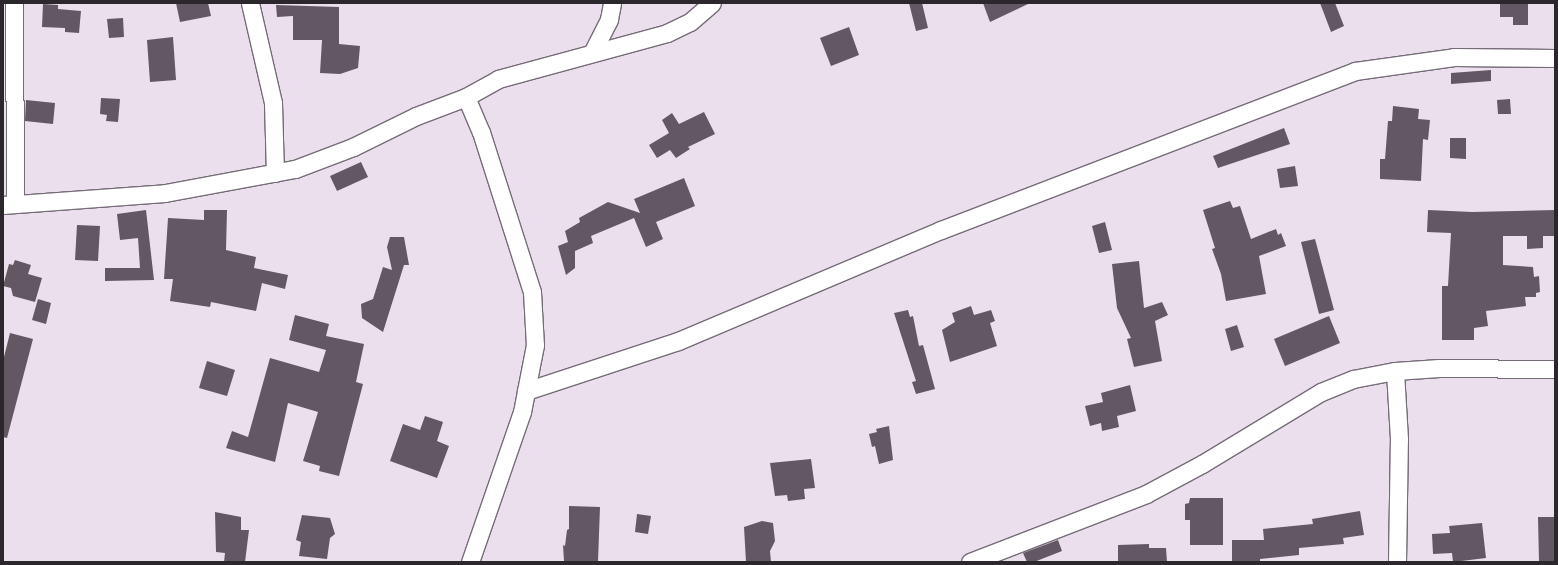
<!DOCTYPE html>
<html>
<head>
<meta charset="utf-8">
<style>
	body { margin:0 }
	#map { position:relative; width:1558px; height:565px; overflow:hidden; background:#ebdfed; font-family:"Fira Sans Condensed",sans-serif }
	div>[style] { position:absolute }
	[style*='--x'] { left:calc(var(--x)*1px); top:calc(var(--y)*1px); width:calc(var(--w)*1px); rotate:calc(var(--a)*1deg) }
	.building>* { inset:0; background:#625763 }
	.roads { filter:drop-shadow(1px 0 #766c78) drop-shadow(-1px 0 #766c78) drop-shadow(0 1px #766c78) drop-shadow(0 -1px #766c78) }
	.minor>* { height:17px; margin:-8.5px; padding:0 8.5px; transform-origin:8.5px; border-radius:8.5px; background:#fff }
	span { translate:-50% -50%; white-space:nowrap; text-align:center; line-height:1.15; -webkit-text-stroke:4px #ebdfed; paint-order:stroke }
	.frame { position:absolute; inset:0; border:4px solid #2c272c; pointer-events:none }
</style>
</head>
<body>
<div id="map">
	<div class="building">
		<i style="clip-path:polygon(176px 3px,208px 3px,211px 16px,180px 22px)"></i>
		<i style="clip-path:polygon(909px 3px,922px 3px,928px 28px,916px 31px)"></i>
		<i style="clip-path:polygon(983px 3px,1030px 3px,990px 22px)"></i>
		<i style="clip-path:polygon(1320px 3px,1335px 3px,1344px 26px,1331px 32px)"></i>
		<i style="clip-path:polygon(43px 4px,58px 5px,58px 9px,81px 11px,79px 33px,65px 32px,65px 28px,42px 27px)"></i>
		<i style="clip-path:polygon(1500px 4px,1528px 4px,1528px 25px,1513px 25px,1513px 17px,1500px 17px)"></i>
		<i style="clip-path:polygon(276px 5px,339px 7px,339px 44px,360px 46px,358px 68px,340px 74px,320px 73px,322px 40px,293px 40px,293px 16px,277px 17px)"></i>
		<i style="clip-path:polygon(123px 18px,124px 37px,109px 38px,107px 19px)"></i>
		<i style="clip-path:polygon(849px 27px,859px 55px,831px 66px,820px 38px)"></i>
		<i style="clip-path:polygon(173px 37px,176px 80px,150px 82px,147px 40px)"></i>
		<i style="clip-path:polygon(1491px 70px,1491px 81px,1451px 84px,1451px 73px)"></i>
		<i style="clip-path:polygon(101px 98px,120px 99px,118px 122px,106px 121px,107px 115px,100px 114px)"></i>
		<i style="clip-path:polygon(1510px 99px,1511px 114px,1498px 114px,1497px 100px)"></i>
		<i style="clip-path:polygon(26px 100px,55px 103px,53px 124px,25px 121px)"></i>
		<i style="clip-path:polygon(1393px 106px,1419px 109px,1418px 119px,1430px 120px,1428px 140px,1423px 139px,1421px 181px,1380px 179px,1380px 159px,1385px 159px,1388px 121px,1392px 121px)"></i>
		<i style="clip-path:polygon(704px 112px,715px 134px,688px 147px,690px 149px,676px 158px,670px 150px,657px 158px,649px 145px,669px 133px,662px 120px,672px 113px,679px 124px)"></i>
		<i style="clip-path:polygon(1284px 128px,1290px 144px,1218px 168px,1213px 156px)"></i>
		<i style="clip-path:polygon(1450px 138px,1466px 138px,1466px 159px,1450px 158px)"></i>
		<i style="clip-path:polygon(361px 162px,368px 177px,337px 191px,330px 176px)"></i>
		<i style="clip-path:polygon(1295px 166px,1298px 186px,1280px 188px,1277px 169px)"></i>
		<i style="clip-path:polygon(684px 178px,695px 206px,656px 222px,663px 239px,646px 247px,634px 218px,591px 236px,593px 243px,575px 251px,575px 268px,566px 275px,558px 246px,568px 242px,565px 231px,580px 222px,579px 218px,608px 202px,640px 213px,634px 199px)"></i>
		<i style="clip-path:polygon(1230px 201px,1233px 208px,1240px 206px,1251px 239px,1276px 229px,1278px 235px,1281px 233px,1286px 246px,1259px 256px,1266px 294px,1226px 301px,1221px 274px,1212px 249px,1215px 248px,1203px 210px)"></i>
		<i style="clip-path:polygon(146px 210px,154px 280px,105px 281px,105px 268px,140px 268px,138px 238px,120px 240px,117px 214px)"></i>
		<i style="clip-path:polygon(204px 210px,227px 210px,226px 250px,256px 257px,254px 268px,288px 275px,285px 289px,262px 283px,256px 311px,211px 302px,210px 307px,170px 301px,173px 279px,164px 279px,168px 218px,204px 220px)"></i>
		<i style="clip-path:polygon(1428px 210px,1472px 212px,1555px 210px,1555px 236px,1543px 236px,1543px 248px,1527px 249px,1527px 236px,1503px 236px,1503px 265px,1533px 267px,1534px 277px,1539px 276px,1540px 292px,1536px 293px,1536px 297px,1525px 297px,1526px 306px,1486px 311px,1488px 326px,1474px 328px,1474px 340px,1442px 340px,1442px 286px,1448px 286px,1451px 233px,1427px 232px)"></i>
		<i style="clip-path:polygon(1105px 222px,1112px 250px,1099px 253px,1092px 226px)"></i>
		<i style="clip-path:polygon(77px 225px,100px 226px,98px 261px,75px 260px)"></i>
		<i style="clip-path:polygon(390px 237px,404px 237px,409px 265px,404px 265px,383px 332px,362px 318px,361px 304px,373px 299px,383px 267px,392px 270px,387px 247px)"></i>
		<i style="clip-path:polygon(1315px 239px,1334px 310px,1319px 314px,1301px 242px)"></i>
		<i style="clip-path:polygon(15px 260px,31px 265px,28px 274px,42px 278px,35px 302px,13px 296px,11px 288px,3px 286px,9px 264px,13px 265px)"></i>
		<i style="clip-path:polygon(1139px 261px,1144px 308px,1162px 302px,1168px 315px,1155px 321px,1162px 361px,1134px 367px,1127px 339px,1131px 338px,1117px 308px,1112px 264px)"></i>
		<i style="clip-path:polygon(38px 299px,51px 303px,46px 324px,32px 320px)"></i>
		<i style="clip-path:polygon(971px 306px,974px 315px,991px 310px,995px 321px,990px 323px,997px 346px,950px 362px,942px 330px,955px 322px,952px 313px)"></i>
		<i style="clip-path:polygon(908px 310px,910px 317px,913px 316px,919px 346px,923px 345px,935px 389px,916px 394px,912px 382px,916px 381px,894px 313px)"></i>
		<i style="clip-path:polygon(295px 315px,329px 324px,326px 336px,364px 344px,356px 382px,363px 384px,339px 476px,319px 471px,320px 466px,303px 461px,318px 412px,288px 403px,275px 462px,226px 448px,232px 431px,248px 437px,270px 358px,319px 372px,326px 350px,289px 340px)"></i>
		<i style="clip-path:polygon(1329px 316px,1340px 343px,1285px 366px,1274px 339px)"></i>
		<i style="clip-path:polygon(1237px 325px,1244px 347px,1231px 351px,1225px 329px)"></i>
		<i style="clip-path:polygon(10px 333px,33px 339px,7px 438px,3px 437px,3px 361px)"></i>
		<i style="clip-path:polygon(207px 361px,235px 370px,227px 396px,199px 388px)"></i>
		<i style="clip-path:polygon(1130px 385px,1136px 411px,1117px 416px,1119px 427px,1102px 431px,1101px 423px,1090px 426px,1085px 406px,1103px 402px,1101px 393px)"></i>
		<i style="clip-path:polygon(425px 416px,443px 422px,437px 441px,449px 446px,437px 478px,390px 461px,403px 424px,420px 430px)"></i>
		<i style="clip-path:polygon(889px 426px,893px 460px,879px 464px,875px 446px,872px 447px,869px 434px,877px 432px,876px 429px)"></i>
		<i style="clip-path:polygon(811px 459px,815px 488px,804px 489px,805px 499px,788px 501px,787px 495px,775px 496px,770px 463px)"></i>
		<i style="clip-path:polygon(1190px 498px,1223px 498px,1223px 545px,1190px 545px,1190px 520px,1185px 520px,1185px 504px,1189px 503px)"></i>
		<i style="clip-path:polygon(569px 506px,600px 507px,598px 562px,564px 561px,563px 545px,565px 546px,567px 530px,569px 529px)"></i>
		<i style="clip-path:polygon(1360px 511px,1364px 535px,1343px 538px,1344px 544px,1299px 548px,1299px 555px,1260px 559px,1260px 562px,1232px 562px,1232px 540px,1264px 540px,1263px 529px,1313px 524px,1312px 519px)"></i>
		<i style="clip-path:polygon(215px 512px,241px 517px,241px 530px,249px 530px,245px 562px,224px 562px,225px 553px,216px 552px)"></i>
		<i style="clip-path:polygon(637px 514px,651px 516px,648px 534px,635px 532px)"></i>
		<i style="clip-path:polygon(302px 515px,330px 518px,335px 534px,330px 538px,327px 559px,299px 556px,301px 542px,296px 540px)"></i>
		<i style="clip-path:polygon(1538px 517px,1555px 517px,1555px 562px,1539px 562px)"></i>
		<i style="clip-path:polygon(762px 521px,773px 523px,775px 541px,770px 551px,771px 562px,746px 562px,744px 527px)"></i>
		<i style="clip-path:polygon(1482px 523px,1486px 558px,1453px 562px,1452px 553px,1433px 554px,1432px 534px,1450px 533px,1449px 526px)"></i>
		<i style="clip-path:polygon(1058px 540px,1062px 551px,1034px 562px,1027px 562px,1023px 553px)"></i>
		<i style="clip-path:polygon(1149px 544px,1149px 548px,1166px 548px,1167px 562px,1118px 562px,1118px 545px)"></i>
	</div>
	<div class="roads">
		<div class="minor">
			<i style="--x:14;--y:3;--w:201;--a:89.7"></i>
			<i style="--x:250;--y:3;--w:103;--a:77"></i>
			<i style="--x:273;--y:103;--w:70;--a:88.4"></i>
			<i style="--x:592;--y:53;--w:38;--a:-63"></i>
			<i style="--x:609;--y:19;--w:16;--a:-79"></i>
			<i style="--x:466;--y:97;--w:38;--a:67"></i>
			<i style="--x:481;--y:132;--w:168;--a:72.3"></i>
			<i style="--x:532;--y:292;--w:53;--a:86.8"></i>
			<i style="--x:535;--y:345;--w:47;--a:101.1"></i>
			<i style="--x:3;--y:205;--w:162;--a:-4.2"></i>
			<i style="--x:165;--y:193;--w:132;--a:-10.5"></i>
			<i style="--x:295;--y:169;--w:62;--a:-20.8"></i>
			<i style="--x:353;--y:147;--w:70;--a:-26.2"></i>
			<i style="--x:416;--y:116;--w:53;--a:-20.8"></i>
			<i style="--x:466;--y:97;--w:37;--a:-29"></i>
			<i style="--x:498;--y:79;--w:175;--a:-15.2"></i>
			<i style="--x:667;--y:33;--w:25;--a:-26"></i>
			<i style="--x:690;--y:22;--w:29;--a:-41"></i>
			<i style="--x:470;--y:562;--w:159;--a:-70.9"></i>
			<i style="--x:522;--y:412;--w:21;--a:-79"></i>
			<i style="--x:526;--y:391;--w:160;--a:-18.2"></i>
			<i style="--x:678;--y:341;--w:285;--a:-22.9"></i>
			<i style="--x:941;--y:230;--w:443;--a:-21"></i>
			<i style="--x:1355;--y:71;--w:100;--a:-8"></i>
			<i style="--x:1454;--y:57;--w:101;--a:0.6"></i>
			<i style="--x:970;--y:562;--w:189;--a:-21.1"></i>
			<i style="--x:1146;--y:494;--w:64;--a:-28.2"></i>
			<i style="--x:1202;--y:464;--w:139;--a:-31.2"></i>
			<i style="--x:1321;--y:392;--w:35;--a:-22"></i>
			<i style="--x:1353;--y:379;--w:43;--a:-10.8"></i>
			<i style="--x:1397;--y:562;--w:123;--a:-89.1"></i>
			<i style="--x:1399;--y:439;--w:68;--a:-93.4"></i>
			<i style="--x:1395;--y:371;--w:44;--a:-3.9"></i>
			<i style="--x:1439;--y:368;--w:116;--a:0.5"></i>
		</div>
	</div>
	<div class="frame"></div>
</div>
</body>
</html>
